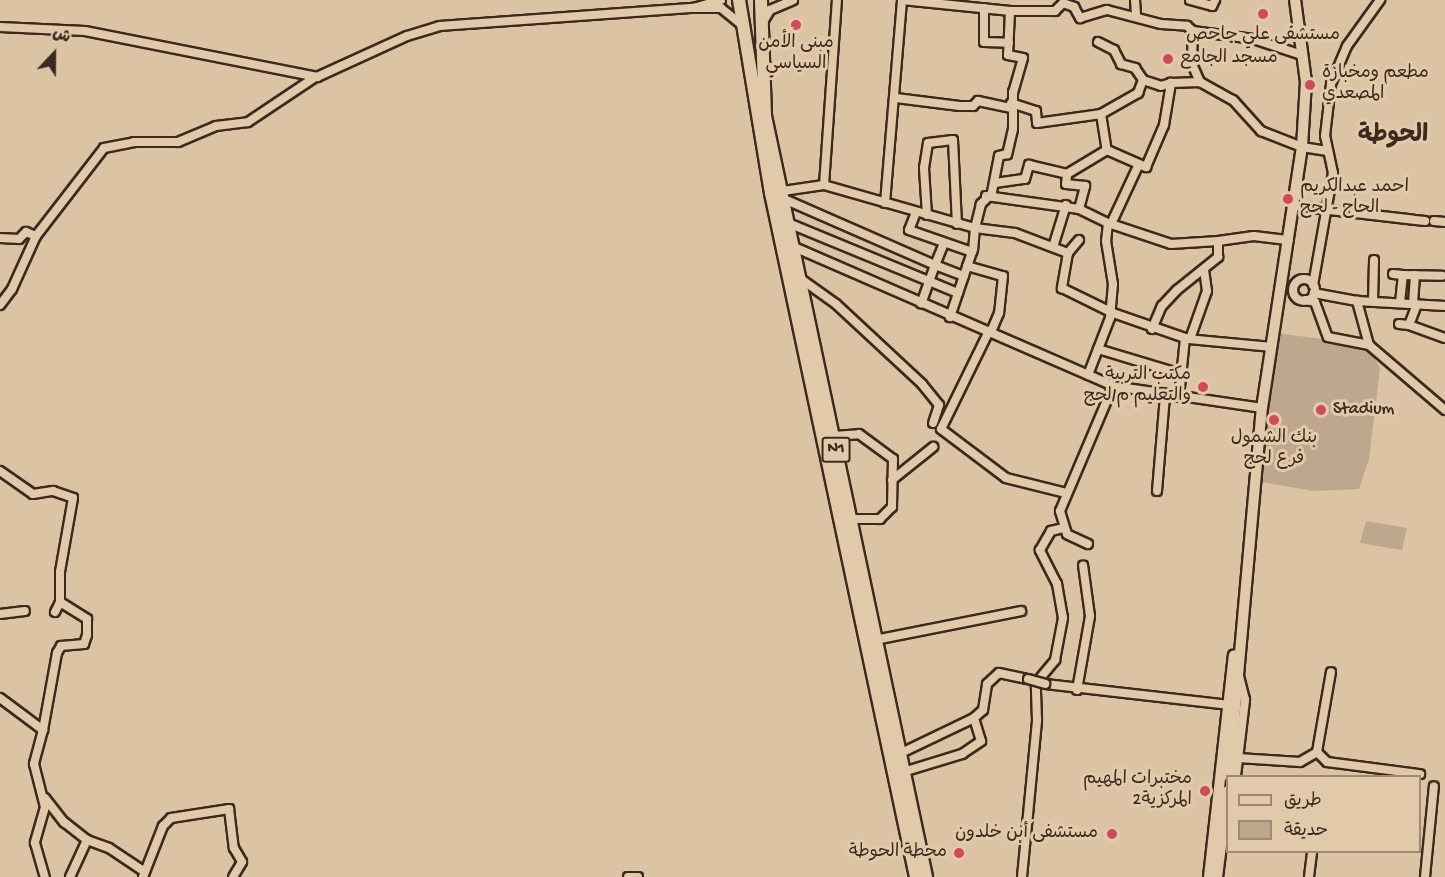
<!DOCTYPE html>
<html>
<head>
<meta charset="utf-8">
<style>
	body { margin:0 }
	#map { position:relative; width:1445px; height:877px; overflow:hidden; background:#dbc3a4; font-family:"Gochi Hand","Playpen Sans Arabic",sans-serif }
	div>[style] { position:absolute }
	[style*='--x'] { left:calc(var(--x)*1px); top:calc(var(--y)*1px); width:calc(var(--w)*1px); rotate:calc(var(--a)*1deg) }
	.green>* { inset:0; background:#bea78c }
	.roads { filter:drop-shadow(2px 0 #3b2a1e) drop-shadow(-2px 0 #3b2a1e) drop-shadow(0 2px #3b2a1e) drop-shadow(0 -2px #3b2a1e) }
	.minor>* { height:8px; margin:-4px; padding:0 4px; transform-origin:4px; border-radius:4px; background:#e2c9aa }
	.minor>.ring { margin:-4px; padding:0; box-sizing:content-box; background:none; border:8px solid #e2c9aa; border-radius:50% }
	.major>* { height:10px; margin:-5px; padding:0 5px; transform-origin:5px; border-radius:5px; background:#e2c9aa }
	.highway>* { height:12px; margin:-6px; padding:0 6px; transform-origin:6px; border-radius:6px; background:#e2c9aa }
	.bridges { filter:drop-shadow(2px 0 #3b2a1e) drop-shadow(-2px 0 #3b2a1e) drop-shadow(0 2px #3b2a1e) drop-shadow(0 -2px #3b2a1e) }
	.minor-bridge>* { height:8px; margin:-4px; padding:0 4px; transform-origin:4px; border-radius:4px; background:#e2c9aa }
	.dots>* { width:16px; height:16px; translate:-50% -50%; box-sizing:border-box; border:3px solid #e2c9aa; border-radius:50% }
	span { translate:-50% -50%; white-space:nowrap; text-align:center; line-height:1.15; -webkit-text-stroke:6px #e2c9aa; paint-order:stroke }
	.shield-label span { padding:2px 4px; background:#e2c9aa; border:2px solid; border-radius:4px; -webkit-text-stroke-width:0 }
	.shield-label { font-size:16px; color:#3b2a1e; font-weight:700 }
	.poi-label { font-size:18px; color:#3b2a1e }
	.left { translate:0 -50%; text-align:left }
	.right { translate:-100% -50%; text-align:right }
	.district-label { font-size:24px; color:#3b2a1e; font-weight:700 }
	.legend { position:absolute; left:1226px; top:775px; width:195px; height:78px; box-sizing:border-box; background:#e2c9aa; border:2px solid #9f8972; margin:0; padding:8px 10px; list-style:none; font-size:18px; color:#3b2a1e }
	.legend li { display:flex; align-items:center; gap:12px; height:30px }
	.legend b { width:30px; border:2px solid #9f8972 }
	.north { position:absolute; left:24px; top:24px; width:60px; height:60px; -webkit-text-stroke:4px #e2c9aa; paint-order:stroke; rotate:22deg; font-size:16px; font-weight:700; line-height:24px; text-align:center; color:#3b2a1e }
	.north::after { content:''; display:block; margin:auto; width:21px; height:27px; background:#3b2a1e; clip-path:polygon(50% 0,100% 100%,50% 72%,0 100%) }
</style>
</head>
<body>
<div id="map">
	<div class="green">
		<i style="clip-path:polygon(1276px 333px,1367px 345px,1380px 368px,1369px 459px,1359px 489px,1314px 491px,1256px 481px)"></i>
		<i style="clip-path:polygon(1366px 521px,1407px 528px,1402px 550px,1360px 543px)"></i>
	</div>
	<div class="roads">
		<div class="minor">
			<i style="--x:721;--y:0;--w:29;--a:164"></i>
			<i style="--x:693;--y:8;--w:28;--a:0"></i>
			<i style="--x:721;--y:8;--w:26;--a:39"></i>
			<i style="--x:1135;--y:0;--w:15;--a:86"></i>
			<i style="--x:1190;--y:0;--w:23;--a:15"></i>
			<i style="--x:1212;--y:6;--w:7;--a:-63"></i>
			<i style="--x:984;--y:8;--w:34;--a:90"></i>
			<i style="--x:984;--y:42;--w:25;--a:2"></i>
			<i style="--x:1010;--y:11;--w:44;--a:92.6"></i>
			<i style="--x:1008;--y:55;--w:15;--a:11"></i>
			<i style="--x:1023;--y:58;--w:35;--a:106"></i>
			<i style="--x:1013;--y:92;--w:37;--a:90"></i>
			<i style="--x:1013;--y:129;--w:26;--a:103"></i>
			<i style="--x:1007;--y:154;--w:8;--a:166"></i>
			<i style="--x:999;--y:156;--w:38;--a:101"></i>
			<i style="--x:992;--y:193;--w:16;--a:135"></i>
			<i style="--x:981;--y:204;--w:25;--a:104"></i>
			<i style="--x:975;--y:228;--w:40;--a:7.1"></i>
			<i style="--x:1015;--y:233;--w:57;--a:20.7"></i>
			<i style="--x:1068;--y:253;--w:36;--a:100"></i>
			<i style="--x:1062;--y:288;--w:57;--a:26.1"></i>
			<i style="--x:1113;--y:313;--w:79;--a:19.1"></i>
			<i style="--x:1188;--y:339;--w:83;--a:5.5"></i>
			<i style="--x:763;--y:22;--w:14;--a:-60"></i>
			<i style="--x:770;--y:10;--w:25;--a:-23"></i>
			<i style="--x:0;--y:27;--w:85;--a:2.7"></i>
			<i style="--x:85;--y:31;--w:237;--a:11.2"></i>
			<i style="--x:317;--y:77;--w:99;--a:-24.5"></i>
			<i style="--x:407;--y:36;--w:34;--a:-17"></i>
			<i style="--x:440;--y:26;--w:254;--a:-4.1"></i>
			<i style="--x:1193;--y:31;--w:61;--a:7.6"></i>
			<i style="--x:1253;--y:39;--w:52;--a:18.1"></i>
			<i style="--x:1098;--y:42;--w:18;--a:27"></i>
			<i style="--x:1114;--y:50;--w:16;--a:63"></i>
			<i style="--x:1121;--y:64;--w:15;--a:16"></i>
			<i style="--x:1135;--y:68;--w:14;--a:56"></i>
			<i style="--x:896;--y:98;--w:64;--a:7.1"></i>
			<i style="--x:960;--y:106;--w:13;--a:0"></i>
			<i style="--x:973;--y:106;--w:7;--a:-45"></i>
			<i style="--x:978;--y:101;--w:33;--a:12"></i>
			<i style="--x:1011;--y:103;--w:26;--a:18"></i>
			<i style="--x:1036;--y:111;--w:12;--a:85"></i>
			<i style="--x:1037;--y:123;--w:65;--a:-8"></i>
			<i style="--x:1101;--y:114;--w:36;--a:81"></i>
			<i style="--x:1101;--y:114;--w:43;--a:-29.6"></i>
			<i style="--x:1138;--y:93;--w:14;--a:-69"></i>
			<i style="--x:1143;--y:80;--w:19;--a:18"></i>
			<i style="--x:1161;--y:86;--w:10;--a:-17"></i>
			<i style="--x:995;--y:183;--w:30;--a:-8"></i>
			<i style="--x:1025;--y:179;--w:15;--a:-74"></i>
			<i style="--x:1029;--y:165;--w:39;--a:13"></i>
			<i style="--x:824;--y:185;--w:185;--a:-86"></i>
			<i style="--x:783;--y:191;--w:41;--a:-8.3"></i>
			<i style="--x:824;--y:185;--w:157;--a:15.9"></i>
			<i style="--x:975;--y:228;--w:21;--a:95"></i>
			<i style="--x:973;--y:249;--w:72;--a:108.7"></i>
			<i style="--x:986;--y:196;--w:94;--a:8"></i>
			<i style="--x:1079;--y:209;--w:24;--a:-75"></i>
			<i style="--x:1085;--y:186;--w:19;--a:-174"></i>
			<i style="--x:1066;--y:184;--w:10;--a:-84"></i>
			<i style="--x:1067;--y:174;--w:47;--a:-31"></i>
			<i style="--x:1107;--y:150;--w:43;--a:23.6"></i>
			<i style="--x:1146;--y:167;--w:46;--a:-66.8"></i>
			<i style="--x:1164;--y:125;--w:43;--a:-80.5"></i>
			<i style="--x:1171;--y:83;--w:29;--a:-2"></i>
			<i style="--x:784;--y:199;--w:165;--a:23.6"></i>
			<i style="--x:935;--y:265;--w:41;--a:109.7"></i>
			<i style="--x:885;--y:203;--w:204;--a:-85.2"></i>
			<i style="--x:902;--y:0;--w:109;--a:5.8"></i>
			<i style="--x:1010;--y:11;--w:45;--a:0"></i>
			<i style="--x:1055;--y:11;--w:11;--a:-45"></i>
			<i style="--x:1063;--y:3;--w:12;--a:20"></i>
			<i style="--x:1074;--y:7;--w:13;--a:61"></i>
			<i style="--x:1080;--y:18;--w:28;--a:-17"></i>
			<i style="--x:1107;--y:10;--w:56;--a:14.5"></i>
			<i style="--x:1161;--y:24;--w:26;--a:4"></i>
			<i style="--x:1187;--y:26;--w:8;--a:40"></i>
			<i style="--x:1193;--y:31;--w:33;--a:92"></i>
			<i style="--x:1192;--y:64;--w:20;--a:66"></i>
			<i style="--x:1200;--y:82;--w:38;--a:29"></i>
			<i style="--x:1233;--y:100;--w:42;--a:47.9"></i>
			<i style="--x:1261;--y:131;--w:44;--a:21.3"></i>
			<i style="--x:1302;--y:147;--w:24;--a:9"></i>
			<i style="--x:1295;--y:206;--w:131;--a:6.6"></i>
			<i style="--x:1079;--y:209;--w:32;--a:26"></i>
			<i style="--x:1108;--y:223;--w:18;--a:96"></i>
			<i style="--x:1106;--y:241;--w:44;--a:80.8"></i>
			<i style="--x:1113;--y:284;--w:34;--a:95"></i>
			<i style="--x:1110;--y:318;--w:61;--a:111.1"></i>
			<i style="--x:916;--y:212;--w:19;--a:111"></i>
			<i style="--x:909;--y:230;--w:67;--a:19.2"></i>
			<i style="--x:927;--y:215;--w:47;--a:-93.7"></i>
			<i style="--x:924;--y:168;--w:25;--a:-81"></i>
			<i style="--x:928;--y:143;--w:25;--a:-7"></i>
			<i style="--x:953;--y:140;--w:84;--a:87.3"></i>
			<i style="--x:1434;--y:221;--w:11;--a:5"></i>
			<i style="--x:788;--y:223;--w:184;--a:22.4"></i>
			<i style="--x:1108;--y:223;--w:66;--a:18.4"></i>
			<i style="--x:1171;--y:244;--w:47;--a:-3.7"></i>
			<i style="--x:1111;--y:224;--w:66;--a:-65"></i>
			<i style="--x:0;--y:238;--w:19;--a:3"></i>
			<i style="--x:19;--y:239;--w:10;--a:-45"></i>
			<i style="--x:26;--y:232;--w:11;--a:22"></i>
			<i style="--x:944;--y:243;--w:24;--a:112"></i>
			<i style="--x:935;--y:265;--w:31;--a:21"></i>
			<i style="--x:794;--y:247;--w:348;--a:23.5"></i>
			<i style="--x:1113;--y:386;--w:151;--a:8.4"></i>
			<i style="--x:1053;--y:247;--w:44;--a:-72.8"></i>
			<i style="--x:1068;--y:253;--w:17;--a:-50"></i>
			<i style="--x:967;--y:266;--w:37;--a:16"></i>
			<i style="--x:1003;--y:276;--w:37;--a:96"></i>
			<i style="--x:999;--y:313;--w:21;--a:113"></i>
			<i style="--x:1393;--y:274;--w:10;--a:6"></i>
			<i style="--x:801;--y:279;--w:43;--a:35.5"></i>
			<i style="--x:836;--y:304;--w:117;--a:42.9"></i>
			<i style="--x:922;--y:384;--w:27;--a:51"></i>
			<i style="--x:939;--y:405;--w:19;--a:108"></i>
			<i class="ring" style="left:1293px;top:279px;width:14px;height:14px"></i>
			<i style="--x:1313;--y:285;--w:114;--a:-79.9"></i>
			<i style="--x:1333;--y:173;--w:38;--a:-102"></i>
			<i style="--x:1325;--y:136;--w:52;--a:-83.4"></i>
			<i style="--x:1331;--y:84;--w:41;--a:-67.2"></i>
			<i style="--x:1347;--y:46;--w:57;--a:-54.3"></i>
			<i style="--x:1305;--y:300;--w:10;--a:11"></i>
			<i style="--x:1315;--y:302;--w:37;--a:70"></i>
			<i style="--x:1328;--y:337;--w:42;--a:11"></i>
			<i style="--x:1369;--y:345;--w:46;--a:-105.3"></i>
			<i style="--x:1357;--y:301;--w:44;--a:-169.5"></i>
			<i style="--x:1357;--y:301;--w:88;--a:3.3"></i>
			<i style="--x:1373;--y:302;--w:42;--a:-88.6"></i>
			<i style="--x:1400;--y:303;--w:28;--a:-84"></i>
			<i style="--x:1403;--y:275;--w:39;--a:1"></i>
			<i style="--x:1413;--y:304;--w:29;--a:-86"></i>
			<i style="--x:0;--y:305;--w:20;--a:-53"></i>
			<i style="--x:12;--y:289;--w:58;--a:-65.6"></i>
			<i style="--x:36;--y:236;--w:111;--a:-52.3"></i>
			<i style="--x:104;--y:148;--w:31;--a:-11"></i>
			<i style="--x:134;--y:142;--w:44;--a:0"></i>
			<i style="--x:178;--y:142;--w:41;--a:-22.8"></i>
			<i style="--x:216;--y:126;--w:32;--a:-7"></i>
			<i style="--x:248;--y:122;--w:79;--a:-33.7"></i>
			<i style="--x:1399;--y:324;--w:10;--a:6"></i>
			<i style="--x:1409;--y:325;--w:22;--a:-69"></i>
			<i style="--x:1409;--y:325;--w:38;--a:20"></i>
			<i style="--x:1152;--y:329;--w:25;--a:-67"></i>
			<i style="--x:1162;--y:306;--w:22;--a:-47"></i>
			<i style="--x:1177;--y:290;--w:53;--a:-38.8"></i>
			<i style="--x:1218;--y:257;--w:16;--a:-90"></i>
			<i style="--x:1218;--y:241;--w:36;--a:-8"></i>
			<i style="--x:1254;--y:236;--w:35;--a:7"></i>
			<i style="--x:989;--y:331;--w:109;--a:116.1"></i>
			<i style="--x:941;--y:429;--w:81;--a:37"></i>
			<i style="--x:1006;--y:478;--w:62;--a:14"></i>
			<i style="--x:1190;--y:339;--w:51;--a:-70.5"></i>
			<i style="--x:1207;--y:291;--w:21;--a:-98"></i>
			<i style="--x:1369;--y:345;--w:100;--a:40.5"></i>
			<i style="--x:1098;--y:349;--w:87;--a:16.8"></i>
			<i style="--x:1179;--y:397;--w:59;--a:-84.2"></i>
			<i style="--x:833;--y:436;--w:26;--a:-4"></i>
			<i style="--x:859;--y:434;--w:42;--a:36.3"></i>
			<i style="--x:893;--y:459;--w:48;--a:91.2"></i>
			<i style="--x:892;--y:507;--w:17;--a:135"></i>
			<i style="--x:880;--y:519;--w:30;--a:180"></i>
			<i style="--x:0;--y:471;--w:40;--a:34.9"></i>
			<i style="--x:33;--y:494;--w:20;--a:-9"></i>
			<i style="--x:53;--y:491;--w:21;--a:19"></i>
			<i style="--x:73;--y:498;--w:75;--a:100"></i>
			<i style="--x:60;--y:572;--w:30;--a:90"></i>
			<i style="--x:60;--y:602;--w:32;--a:32"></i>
			<i style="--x:87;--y:619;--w:16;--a:90"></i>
			<i style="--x:87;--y:635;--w:9;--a:108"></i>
			<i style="--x:84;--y:644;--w:23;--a:175"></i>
			<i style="--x:61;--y:646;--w:8;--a:120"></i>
			<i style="--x:57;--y:653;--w:78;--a:100.3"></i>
			<i style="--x:892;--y:480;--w:53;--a:-38.8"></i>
			<i style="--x:1157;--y:491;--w:95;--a:-85.2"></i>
			<i style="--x:1088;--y:544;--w:23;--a:-155"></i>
			<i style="--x:1067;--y:534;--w:24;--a:-107"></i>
			<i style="--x:1060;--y:511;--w:136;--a:-67"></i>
			<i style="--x:55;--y:612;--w:11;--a:-63"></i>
			<i style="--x:0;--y:614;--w:25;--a:-7"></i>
			<i style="--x:875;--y:640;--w:149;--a:-11.2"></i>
			<i style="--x:1045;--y:684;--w:184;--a:6.5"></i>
			<i style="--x:1077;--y:690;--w:75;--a:-80"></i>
			<i style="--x:1090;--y:616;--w:51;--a:-97.8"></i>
			<i style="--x:0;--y:698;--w:54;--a:36.7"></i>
			<i style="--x:43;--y:730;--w:35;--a:105"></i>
			<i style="--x:34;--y:764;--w:44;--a:75.7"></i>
			<i style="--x:45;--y:807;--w:37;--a:106"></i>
			<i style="--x:35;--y:843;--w:35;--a:74"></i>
			<i style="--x:1317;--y:752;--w:14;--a:45"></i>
			<i style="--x:1327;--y:762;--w:94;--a:7.4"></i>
			<i style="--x:899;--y:754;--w:83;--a:-25.6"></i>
			<i style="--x:974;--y:718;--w:12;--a:-42"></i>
			<i style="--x:983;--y:710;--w:26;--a:-81"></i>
			<i style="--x:987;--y:684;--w:16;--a:-43"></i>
			<i style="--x:999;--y:673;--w:30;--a:12"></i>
			<i style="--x:1238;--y:758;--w:62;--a:3.7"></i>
			<i style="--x:1300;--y:762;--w:20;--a:-30"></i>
			<i style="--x:1317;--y:752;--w:81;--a:-80.1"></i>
			<i style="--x:903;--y:772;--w:62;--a:-17"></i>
			<i style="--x:962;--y:754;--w:23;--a:-34"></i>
			<i style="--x:981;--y:741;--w:24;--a:-107"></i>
			<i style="--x:1236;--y:776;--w:77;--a:-83.2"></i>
			<i style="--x:1245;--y:700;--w:25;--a:-104"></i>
			<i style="--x:45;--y:798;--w:31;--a:52"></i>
			<i style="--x:64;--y:822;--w:29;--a:38"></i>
			<i style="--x:87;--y:840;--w:23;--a:20"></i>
			<i style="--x:109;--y:848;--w:43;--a:33.7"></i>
			<i style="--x:70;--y:877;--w:41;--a:-65.3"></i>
			<i style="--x:143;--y:877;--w:55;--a:-68.6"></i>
			<i style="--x:163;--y:826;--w:11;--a:-45"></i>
			<i style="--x:171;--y:818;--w:59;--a:-8.8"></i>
			<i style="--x:229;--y:809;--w:39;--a:83"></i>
			<i style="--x:234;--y:848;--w:16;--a:60"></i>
			<i style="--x:242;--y:862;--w:17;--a:121"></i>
			<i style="--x:628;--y:877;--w:10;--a:0"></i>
			<i style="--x:1022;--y:877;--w:158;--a:-84.5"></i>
			<i style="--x:1037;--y:720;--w:37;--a:-92"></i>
			<i style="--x:1036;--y:683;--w:30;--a:-50"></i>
			<i style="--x:1055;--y:660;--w:43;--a:-79.2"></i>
			<i style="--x:1063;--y:618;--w:35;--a:-100"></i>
			<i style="--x:1057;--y:584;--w:38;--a:-117"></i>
			<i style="--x:1040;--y:550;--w:22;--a:-60"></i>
			<i style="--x:1051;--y:531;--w:12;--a:-14"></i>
			<i style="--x:1309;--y:877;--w:25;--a:-83"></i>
			<i style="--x:1425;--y:877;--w:91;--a:-84.4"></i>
		</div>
		<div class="major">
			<i style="--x:1229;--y:776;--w:369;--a:-84.9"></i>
			<i style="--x:1262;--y:408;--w:264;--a:-81.3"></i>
			<i style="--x:1302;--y:147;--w:65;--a:-86.5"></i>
			<i style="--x:1306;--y:82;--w:83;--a:-97.6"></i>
			<i style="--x:1209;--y:877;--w:223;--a:-83.6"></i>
			<i style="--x:1217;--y:877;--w:87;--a:-82.7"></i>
		</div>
		<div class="highway">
			<i style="--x:739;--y:0;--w:196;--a:80.6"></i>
			<i style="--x:771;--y:193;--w:699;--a:78.03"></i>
			<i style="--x:761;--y:0;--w:116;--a:88"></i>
			<i style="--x:765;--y:116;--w:778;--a:78.05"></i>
		</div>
	</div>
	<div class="bridges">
		<div class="minor-bridge">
			<i style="--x:1028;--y:679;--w:18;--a:16"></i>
		</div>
	</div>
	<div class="dots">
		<i style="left:1263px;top:14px;background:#d1495b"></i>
		<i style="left:796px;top:25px;background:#d1495b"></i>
		<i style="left:1168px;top:59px;background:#d1495b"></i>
		<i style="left:1310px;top:85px;background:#d1495b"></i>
		<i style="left:1288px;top:199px;background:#d1495b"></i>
		<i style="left:1203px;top:387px;background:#d1495b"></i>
		<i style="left:1321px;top:410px;background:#d1495b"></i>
		<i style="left:1274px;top:420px;background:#d1495b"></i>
		<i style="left:1205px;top:791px;background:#d1495b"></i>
		<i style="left:1112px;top:834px;background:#d1495b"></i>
		<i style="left:959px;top:853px;background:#d1495b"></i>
	</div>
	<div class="shield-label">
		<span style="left:836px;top:450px">N1</span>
	</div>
	<div class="poi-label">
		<span style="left:1263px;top:36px">مستشفى علي جاحص</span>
		<span style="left:796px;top:55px">مبنى الأمن<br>السياسي</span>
		<span class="left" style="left:1180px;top:59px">مسجد الجامع</span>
		<span class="left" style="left:1322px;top:85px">مطعم ومخبازة<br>المصعدي</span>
		<span class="left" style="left:1300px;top:199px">احمد عبدالكريم<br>الحاج - لحج</span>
		<span class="right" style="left:1191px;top:387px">مكتب التربية<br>والتعليم م/لحج</span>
		<span class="left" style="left:1333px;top:410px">Stadium</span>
		<span style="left:1274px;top:450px">بنك الشمول<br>فرع لحج</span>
		<span class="right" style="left:1192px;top:791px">مختبرات المهيم<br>المركزية2</span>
		<span class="right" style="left:1098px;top:834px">مستشفى أبن خلدون</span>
		<span class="right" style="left:947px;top:853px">محطة الحوطة</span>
	</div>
	<div class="district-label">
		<span style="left:1393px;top:137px">الحوطة</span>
	</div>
	<ul class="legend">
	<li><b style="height:8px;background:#e2c9aa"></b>طريق</li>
	<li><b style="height:16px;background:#bea78c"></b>حديقة</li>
	</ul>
	<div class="north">ش</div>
</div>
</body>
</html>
